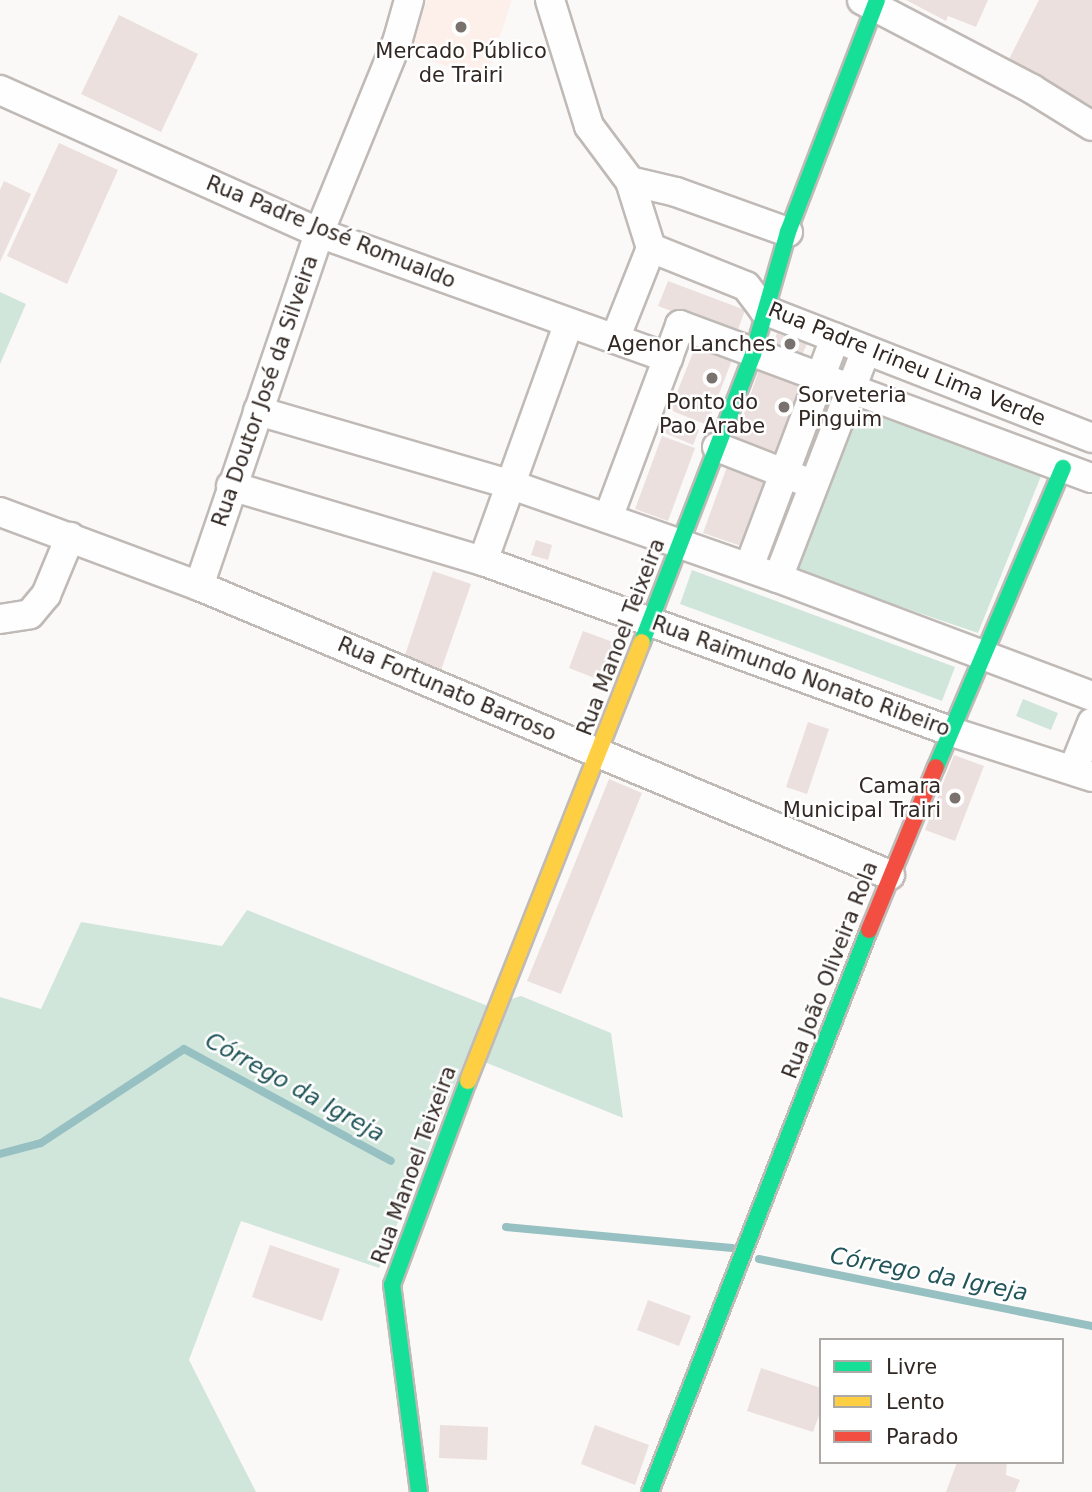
<!DOCTYPE html>
<html>
<head>
<meta charset="utf-8">
<style>
	body { margin:0 }
	#map { position:relative; width:1092px; height:1492px; overflow:hidden; background:#fbf9f7; font-family:"DejaVu Sans",sans-serif }
	div>[style] { position:absolute }
	[style*='--x'] { left:calc(var(--x)*1px); top:calc(var(--y)*1px); width:calc(var(--w)*1px); rotate:calc(var(--a)*1deg) }
	.built>* { inset:0; background:#fdf0ea }
	.green>* { inset:0; background:#d1e6da }
	.stream>* { height:8px; margin:-4px; padding:0 4px; transform-origin:4px; border-radius:4px; background:#97c0c2 }
	.building>* { inset:0; background:#ebe0de }
	.roads { filter:drop-shadow(2px 0 #c0bab7) drop-shadow(-2px 0 #c0bab7) drop-shadow(0 2px #c0bab7) drop-shadow(0 -2px #c0bab7) }
	.street>* { height:28px; margin:-14px; padding:0 14px; transform-origin:14px; border-radius:14px; background:#fefefe }
	.fast>* { height:16px; margin:-8px; padding:0 8px; transform-origin:8px; border-radius:8px; background:#16e098 }
	.slow>* { height:16px; margin:-8px; padding:0 8px; transform-origin:8px; border-radius:8px; background:#ffcf43 }
	.jam>* { height:16px; margin:-8px; padding:0 8px; transform-origin:8px; border-radius:8px; background:#f24e42 }
	.dots>* { width:19px; height:19px; translate:-50% -50%; box-sizing:border-box; border:4px solid #fff; border-radius:50% }
	span { translate:-50% -50%; white-space:nowrap; text-align:center; line-height:1.15; -webkit-text-stroke:5px #fff; paint-order:stroke }
	.poi-label { font-size:21px; color:#322823 }
	.right { translate:-100% -50%; text-align:right }
	.left { translate:0 -50%; text-align:left }
	.street-label { font-size:21px; color:#322823 }
	.water-label { font-size:23px; color:#215559; font-style:italic }
	.legend { position:absolute; left:819px; top:1338px; width:245px; height:126px; box-sizing:border-box; background:#fff; border:2px solid #ada9a7; margin:0; padding:9px 12px; list-style:none; font-size:21px; color:#322823 }
	.legend li { display:flex; align-items:center; gap:14px; height:35px }
	.legend b { width:35px; border:2px solid #ada9a7 }
</style>
</head>
<body>
<div id="map">
	<div class="built">
		<i style="clip-path:polygon(427px 0,512px 0,486px 79px,410px 54px)"></i>
	</div>
	<div class="green">
		<i style="clip-path:polygon(0 292px,26px 304px,0 364px)"></i>
		<i style="clip-path:polygon(859px 405px,1041px 476px,978px 633px,790px 569px)"></i>
		<i style="clip-path:polygon(692px 570px,955px 667px,942px 701px,680px 604px)"></i>
		<i style="clip-path:polygon(1023px 699px,1058px 713px,1051px 730px,1016px 716px)"></i>
		<i style="clip-path:polygon(247px 910px,488px 1006px,521px 996px,611px 1033px,623px 1118px,467px 1055px,379px 1268px,241px 1221px,189px 1360px,256px 1492px,0 1492px,0 997px,41px 1009px,81px 922px,222px 946px)"></i>
	</div>
	<div class="stream">
		<i style="--x:0;--y:1154;--w:42;--a:-15"></i>
		<i style="--x:41;--y:1143;--w:171;--a:-33.3"></i>
		<i style="--x:184;--y:1049;--w:235;--a:28.4"></i>
		<i style="--x:506;--y:1227;--w:227;--a:5.3"></i>
		<i style="--x:759;--y:1259;--w:340;--a:11.4"></i>
	</div>
	<div class="building">
		<i style="clip-path:polygon(906px 0,988px 0,976px 27px,948px 16px,946px 21px)"></i>
		<i style="clip-path:polygon(1039px 0,1092px 0,1092px 106px,1008px 61px)"></i>
		<i style="clip-path:polygon(119px 15px,198px 54px,161px 132px,81px 94px)"></i>
		<i style="clip-path:polygon(59px 143px,118px 170px,67px 284px,7px 256px)"></i>
		<i style="clip-path:polygon(4px 181px,31px 194px,0 262px,0 190px)"></i>
		<i style="clip-path:polygon(668px 281px,745px 310px,736px 335px,658px 306px)"></i>
		<i style="clip-path:polygon(777px 333px,807px 344px,802px 355px,773px 345px)"></i>
		<i style="clip-path:polygon(698px 340px,734px 355px,707px 425px,670px 410px)"></i>
		<i style="clip-path:polygon(759px 370px,799px 384px,780px 455px,735px 439px)"></i>
		<i style="clip-path:polygon(671px 418px,699px 430px,693px 445px,665px 433px)"></i>
		<i style="clip-path:polygon(662px 436px,695px 448px,668px 521px,635px 509px)"></i>
		<i style="clip-path:polygon(728px 464px,766px 478px,741px 546px,703px 533px)"></i>
		<i style="clip-path:polygon(536px 540px,552px 545px,548px 560px,531px 555px)"></i>
		<i style="clip-path:polygon(433px 571px,471px 584px,440px 673px,403px 661px)"></i>
		<i style="clip-path:polygon(583px 631px,621px 645px,607px 683px,569px 668px)"></i>
		<i style="clip-path:polygon(808px 722px,829px 729px,807px 794px,786px 787px)"></i>
		<i style="clip-path:polygon(954px 755px,984px 766px,955px 841px,925px 830px)"></i>
		<i style="clip-path:polygon(609px 779px,642px 793px,561px 994px,527px 981px)"></i>
		<i style="clip-path:polygon(270px 1245px,340px 1269px,322px 1321px,252px 1297px)"></i>
		<i style="clip-path:polygon(648px 1300px,691px 1316px,679px 1346px,637px 1330px)"></i>
		<i style="clip-path:polygon(761px 1368px,821px 1388px,821px 1410px,813px 1432px,747px 1411px)"></i>
		<i style="clip-path:polygon(440px 1425px,488px 1427px,487px 1460px,439px 1458px)"></i>
		<i style="clip-path:polygon(595px 1425px,649px 1445px,635px 1485px,581px 1464px)"></i>
		<i style="clip-path:polygon(957px 1462px,1007px 1462px,1006px 1475px,1020px 1480px,1015px 1492px,946px 1492px)"></i>
	</div>
	<div class="roads">
		<div class="street">
			<i style="--x:550;--y:0;--w:132;--a:72.8"></i>
			<i style="--x:589;--y:126;--w:69;--a:53.3"></i>
			<i style="--x:630;--y:181;--w:70;--a:72.6"></i>
			<i style="--x:862;--y:0;--w:192;--a:27.6"></i>
			<i style="--x:1032;--y:89;--w:70;--a:31.7"></i>
			<i style="--x:0;--y:90;--w:350;--a:24.1"></i>
			<i style="--x:319;--y:233;--w:371;--a:19.7"></i>
			<i style="--x:630;--y:181;--w:47;--a:13.4"></i>
			<i style="--x:676;--y:192;--w:119;--a:19.7"></i>
			<i style="--x:651;--y:248;--w:102;--a:21.8"></i>
			<i style="--x:746;--y:286;--w:30;--a:53"></i>
			<i style="--x:764;--y:310;--w:352;--a:21.3"></i>
			<i style="--x:615;--y:339;--w:98;--a:-68.4"></i>
			<i style="--x:258;--y:411;--w:265;--a:16.2"></i>
			<i style="--x:512;--y:485;--w:282;--a:19.3"></i>
			<i style="--x:778;--y:578;--w:335;--a:20.6"></i>
			<i style="--x:717;--y:447;--w:90;--a:21.4"></i>
			<i style="--x:231;--y:486;--w:263;--a:16.6"></i>
			<i style="--x:483;--y:561;--w:496;--a:20"></i>
			<i style="--x:949;--y:731;--w:150;--a:17.8"></i>
			<i style="--x:0;--y:512;--w:212;--a:20.4"></i>
			<i style="--x:199;--y:586;--w:749;--a:22.7"></i>
			<i style="--x:608;--y:518;--w:206;--a:-69.5"></i>
			<i style="--x:680;--y:325;--w:439;--a:20.4"></i>
			<i style="--x:483;--y:561;--w:251;--a:-70.2"></i>
			<i style="--x:749;--y:567;--w:245;--a:-69.4"></i>
			<i style="--x:778;--y:578;--w:244;--a:-68.9"></i>
			<i style="--x:199;--y:586;--w:373;--a:-71.2"></i>
			<i style="--x:319;--y:233;--w:209;--a:-67.8"></i>
			<i style="--x:398;--y:39;--w:41;--a:-74.2"></i>
			<i style="--x:0;--y:619;--w:30;--a:-9"></i>
			<i style="--x:30;--y:614;--w:25;--a:-50"></i>
			<i style="--x:46;--y:595;--w:63;--a:-67.5"></i>
			<i style="--x:1073;--y:770;--w:51;--a:-68"></i>
		</div>
		<div class="fast">
			<i style="--x:642;--y:642;--w:309;--a:-68.9"></i>
			<i style="--x:753;--y:354;--w:127;--a:-74"></i>
			<i style="--x:788;--y:232;--w:248;--a:-69"></i>
			<i style="--x:936;--y:767;--w:325;--a:-67"></i>
			<i style="--x:419;--y:1492;--w:209;--a:-97.4"></i>
			<i style="--x:392;--y:1285;--w:218;--a:-69.6"></i>
			<i style="--x:650;--y:1492;--w:603;--a:-68.71"></i>
		</div>
		<div class="slow">
			<i style="--x:468;--y:1081;--w:472;--a:-68.4"></i>
		</div>
		<div class="jam">
			<i style="--x:869;--y:930;--w:176;--a:-67.7"></i>
		</div>
	</div>
	<div class="dots">
		<i style="left:461px;top:27px;background:#78716d"></i>
		<i style="left:790px;top:344px;background:#78716d"></i>
		<i style="left:712px;top:378px;background:#78716d"></i>
		<i style="left:784px;top:407px;background:#78716d"></i>
		<i style="left:955px;top:798px;background:#78716d"></i>
	</div>
	<div class="poi-label">
		<span style="left:461px;top:63px">Mercado Público<br>de Trairi</span>
		<span class="right" style="left:776px;top:344px">Agenor Lanches</span>
		<span class="left" style="left:798px;top:407px">Sorveteria<br>Pinguim</span>
		<span style="left:712px;top:414px">Ponto do<br>Pao Arabe</span>
		<span class="right" style="left:941px;top:798px">Camara<br>Municipal Trairi</span>
	</div>
	<div class="street-label">
		<span style="left:331px;top:232px;rotate:22deg">Rua Padre José Romualdo</span>
		<span style="left:907px;top:364px;rotate:22deg">Rua Padre Irineu Lima Verde</span>
		<span style="left:265px;top:391px;rotate:-71deg">Rua Doutor José da Silveira</span>
		<span style="left:621px;top:637px;rotate:-69deg">Rua Manoel Teixeira</span>
		<span style="left:801px;top:676px;rotate:20deg">Rua Raimundo Nonato Ribeiro</span>
		<span style="left:447px;top:689px;rotate:23deg">Rua Fortunato Barroso</span>
		<span style="left:830px;top:970px;rotate:-69deg">Rua João Oliveira Rola</span>
		<span style="left:414px;top:1165px;rotate:-70deg">Rua Manoel Teixeira</span>
	</div>
	<div class="water-label">
		<span style="left:295px;top:1087px;rotate:29deg">Córrego da Igreja</span>
		<span style="left:929px;top:1274px;rotate:11deg">Córrego da Igreja</span>
	</div>
	<ul class="legend">
	<li><b style="height:9px;background:#16e098"></b>Livre</li>
	<li><b style="height:9px;background:#ffcf43"></b>Lento</li>
	<li><b style="height:9px;background:#f24e42"></b>Parado</li>
	</ul>
</div>
</body>
</html>
